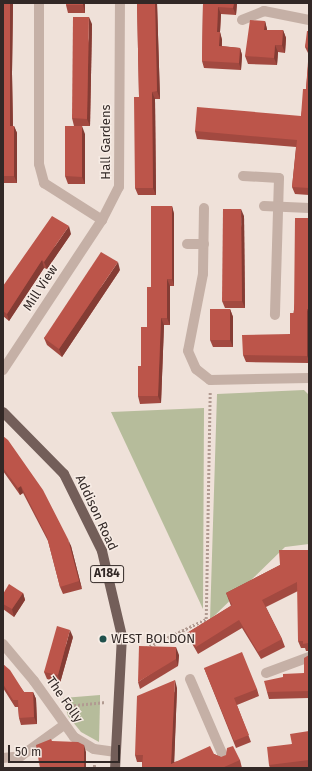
<!DOCTYPE html>
<html>
<head>
<meta charset="utf-8">
<style>
	body { margin:0 }
	#map { position:relative; width:312px; height:771px; overflow:hidden; background:#efe1d9; font-family:"Fira Sans",sans-serif }
	div>[style] { position:absolute }
	[style*='--x'] { left:calc(var(--x)*1px); top:calc(var(--y)*1px); width:calc(var(--w)*1px); rotate:calc(var(--a)*1deg) }
	.green>* { inset:0; background:#b6bc9b }
	.path>* { height:2.5px; margin-top:-1.25px; transform-origin:0; background:repeating-linear-gradient(90deg,#b19a91 0 2px,transparent 0 4px) }
	.street>* { height:10px; margin:-5px; padding:0 5px; transform-origin:5px; border-radius:5px; background:#c5b0a6 }
	.primary>* { height:10px; margin:-5px; padding:0 5px; transform-origin:5px; border-radius:5px; background:#735e59 }
	.wall>* { inset:0; background:#a24940 }
	.shaded-wall>* { inset:0; background:#843c34 }
	.building>* { inset:0; background:#bc554a }
	.dots>* { width:11px; height:11px; translate:-50% -50%; box-sizing:border-box; border:2px solid #f7ece5; border-radius:50% }
	span { translate:-50% -50%; white-space:nowrap; text-align:center; line-height:1.15; -webkit-text-stroke:3px #f7ece5; paint-order:stroke }
	.shield-label span { padding:1px 3px; background:#f7ece5; border:1px solid; border-radius:3px; -webkit-text-stroke-width:0 }
	.shield-label { font-size:12px; color:#322826; font-weight:700 }
	.street-label { font-size:13px; color:#322826 }
	.poi-label { font-size:13px; color:#322826 }
	.left { translate:0 -50%; text-align:left }
	.frame { position:absolute; inset:0; border:4px solid #322826; pointer-events:none }
	.scale { position:absolute; left:8px; top:745px; width:112px; height:18px; box-sizing:border-box; border:2px solid #322826; border-top:0; padding-left:5px; font-size:12px; line-height:14px; white-space:nowrap; color:#322826; -webkit-text-stroke:3px #f7ece5; paint-order:stroke }
</style>
</head>
<body>
<div id="map">
	<div class="green">
		<i style="clip-path:polygon(304px 390px,309px 395px,309px 544px,285px 547px,210px 620px,217px 394px)"></i>
		<i style="clip-path:polygon(204px 408px,203px 609px,111px 412px)"></i>
		<i style="clip-path:polygon(100px 695px,100px 702px,99px 742px,81px 732px,68px 716px,63px 698px)"></i>
	</div>
	<div class="path">
		<i style="--x:146;--y:648;--w:67;--a:-25.8"></i>
		<i style="--x:206;--y:619;--w:228;--a:-89"></i>
		<i style="--x:66;--y:706;--w:40;--a:-5.7"></i>
		<i style="--x:94;--y:761;--w:7;--a:82"></i>
	</div>
	<div class="street">
		<i style="--x:39;--y:3;--w:161;--a:90"></i>
		<i style="--x:39;--y:164;--w:20;--a:75"></i>
		<i style="--x:44;--y:183;--w:69;--a:32.5"></i>
		<i style="--x:102;--y:220;--w:37;--a:-63"></i>
		<i style="--x:119;--y:187;--w:184;--a:-89.7"></i>
		<i style="--x:242;--y:20;--w:24;--a:-22"></i>
		<i style="--x:264;--y:11;--w:46;--a:11.3"></i>
		<i style="--x:243;--y:176;--w:36;--a:3"></i>
		<i style="--x:279;--y:178;--w:137;--a:91.7"></i>
		<i style="--x:264;--y:206;--w:45;--a:2.5"></i>
		<i style="--x:204;--y:208;--w:66;--a:90.9"></i>
		<i style="--x:203;--y:274;--w:78;--a:101"></i>
		<i style="--x:188;--y:351;--w:20;--a:66"></i>
		<i style="--x:196;--y:369;--w:18;--a:38"></i>
		<i style="--x:210;--y:380;--w:99;--a:-1.2"></i>
		<i style="--x:187;--y:244;--w:17;--a:0"></i>
		<i style="--x:3;--y:370;--w:180;--a:-56.6"></i>
		<i style="--x:3;--y:644;--w:48;--a:50"></i>
		<i style="--x:34;--y:681;--w:69;--a:54.5"></i>
		<i style="--x:74;--y:737;--w:23;--a:31"></i>
		<i style="--x:94;--y:749;--w:22;--a:8"></i>
		<i style="--x:266;--y:673;--w:46;--a:-20.4"></i>
		<i style="--x:190;--y:679;--w:86;--a:66.7"></i>
		<i style="--x:3;--y:758;--w:18;--a:-6"></i>
		<i style="--x:21;--y:756;--w:53;--a:-35.8"></i>
	</div>
	<div class="primary">
		<i style="--x:3;--y:412;--w:87;--a:45.5"></i>
		<i style="--x:64;--y:474;--w:86;--a:63.7"></i>
		<i style="--x:102;--y:551;--w:87;--a:76.8"></i>
		<i style="--x:122;--y:636;--w:132;--a:93"></i>
	</div>
	<div class="wall">
		<i style="clip-path:polygon(3px 3px,18px 3px,13px 3px,12px 73px,13px 126px,14px 126px,17px 133px,17px 183px,3px 183px)"></i>
		<i style="clip-path:polygon(66px 3px,85px 3px,85px 13px,68px 13px,66px 5px)"></i>
		<i style="clip-path:polygon(137px 3px,157px 3px,160px 99px,155px 99px,156px 195px,138px 195px,135px 188px,139px 97px)"></i>
		<i style="clip-path:polygon(203px 3px,237px 3px,236px 15px,221px 14px,220px 32px,222px 40px,222px 46px,240px 48px,242px 55px,241px 70px,204px 68px,202px 61px)"></i>
		<i style="clip-path:polygon(265px 21px,267px 30px,283px 30px,286px 38px,285px 53px,278px 52px,277px 65px,248px 64px,245px 56px)"></i>
		<i style="clip-path:polygon(92px 24px,90px 126px,74px 126px,72px 118px)"></i>
		<i style="clip-path:polygon(309px 31px,309px 195px,295px 194px,292px 187px,296px 147px,197px 139px,195px 131px,301px 116px,306px 89px,309px 55px,305px 47px)"></i>
		<i style="clip-path:polygon(85px 134px,85px 184px,68px 184px,65px 176px)"></i>
		<i style="clip-path:polygon(172px 206px,174px 214px,174px 286px,170px 286px,170px 325px,164px 325px,161px 403px,140px 404px,138px 396px,141px 366px,147px 327px,151px 287px)"></i>
		<i style="clip-path:polygon(244px 216px,245px 308px,225px 308px,222px 301px)"></i>
		<i style="clip-path:polygon(309px 218px,309px 363px,246px 362px,243px 355px,290px 334px)"></i>
		<i style="clip-path:polygon(71px 234px,47px 269px,44px 268px,9px 321px,3px 316px,3px 286px)"></i>
		<i style="clip-path:polygon(120px 270px,62px 357px,47px 345px,44px 338px)"></i>
		<i style="clip-path:polygon(230px 309px,233px 317px,233px 347px,213px 347px,210px 340px)"></i>
		<i style="clip-path:polygon(3px 436px,71px 546px,82px 589px,63px 594px,60px 587px,48px 541px,23px 493px,20px 495px,3px 471px)"></i>
		<i style="clip-path:polygon(309px 550px,309px 651px,306px 651px,305px 648px,301px 648px,298px 641px,298px 591px,266px 607px,282px 639px,285px 647px,261px 659px,242px 628px,198px 654px,190px 640px,187px 633px,231px 606px,226px 593px)"></i>
		<i style="clip-path:polygon(23px 593px,25px 600px,14px 617px,3px 609px,3px 594px)"></i>
		<i style="clip-path:polygon(73px 637px,60px 683px,47px 679px,44px 672px)"></i>
		<i style="clip-path:polygon(179px 655px,178px 666px,140px 689px,138px 682px)"></i>
		<i style="clip-path:polygon(309px 655px,309px 698px,269px 699px,267px 692px,304px 673px)"></i>
		<i style="clip-path:polygon(3px 664px,24px 692px,33px 692px,36px 699px,37px 724px,21px 725px,19px 718px,18px 707px,15px 707px,3px 688px)"></i>
		<i style="clip-path:polygon(204px 668px,257px 689px,259px 696px,237px 705px,251px 742px,236px 748px)"></i>
		<i style="clip-path:polygon(177px 688px,174px 762px,214px 754px,221px 757px,240px 760px,242px 768px,142px 768px,142px 762px,137px 762px,135px 755px)"></i>
		<i style="clip-path:polygon(309px 731px,309px 767px,304px 768px,270px 768px,269px 765px,292px 744px)"></i>
	</div>
	<div class="shaded-wall">
		<i style="clip-path:polygon(10px 3px,13px 3px,12px 73px,13px 133px,10px 126px)"></i>
		<i style="clip-path:polygon(83px 3px,85px 3px,85px 13px,83px 5px)"></i>
		<i style="clip-path:polygon(155px 3px,157px 3px,160px 99px,157px 91px)"></i>
		<i style="clip-path:polygon(234px 3px,237px 3px,236px 15px,233px 8px)"></i>
		<i style="clip-path:polygon(218px 7px,221px 14px,220px 32px,222px 40px,221px 54px,219px 46px,217px 32px)"></i>
		<i style="clip-path:polygon(89px 17px,92px 24px,90px 126px,87px 119px)"></i>
		<i style="clip-path:polygon(265px 21px,267px 29px,267px 37px,264px 30px)"></i>
		<i style="clip-path:polygon(283px 30px,286px 38px,285px 53px,282px 45px)"></i>
		<i style="clip-path:polygon(275px 45px,278px 52px,277px 65px,274px 58px)"></i>
		<i style="clip-path:polygon(240px 48px,242px 55px,241px 70px,239px 63px)"></i>
		<i style="clip-path:polygon(152px 92px,155px 99px,156px 195px,153px 188px)"></i>
		<i style="clip-path:polygon(14px 126px,17px 133px,17px 183px,14px 176px)"></i>
		<i style="clip-path:polygon(82px 126px,85px 134px,85px 184px,82px 177px)"></i>
		<i style="clip-path:polygon(172px 206px,174px 214px,174px 286px,172px 279px)"></i>
		<i style="clip-path:polygon(241px 209px,244px 216px,245px 308px,242px 301px)"></i>
		<i style="clip-path:polygon(69px 226px,71px 234px,47px 269px,44px 262px)"></i>
		<i style="clip-path:polygon(42px 260px,44px 268px,9px 321px,7px 314px)"></i>
		<i style="clip-path:polygon(118px 262px,120px 270px,62px 357px,59px 349px)"></i>
		<i style="clip-path:polygon(167px 279px,170px 286px,170px 325px,167px 318px)"></i>
		<i style="clip-path:polygon(230px 309px,233px 317px,233px 347px,230px 340px)"></i>
		<i style="clip-path:polygon(307px 309px,309px 314px,309px 360px,307px 356px)"></i>
		<i style="clip-path:polygon(161px 318px,164px 325px,161px 403px,158px 396px)"></i>
		<i style="clip-path:polygon(21px 486px,23px 493px,20px 495px,18px 488px)"></i>
		<i style="clip-path:polygon(68px 539px,71px 546px,82px 589px,79px 581px)"></i>
		<i style="clip-path:polygon(23px 593px,25px 600px,14px 617px,12px 609px)"></i>
		<i style="clip-path:polygon(70px 630px,73px 637px,60px 683px,58px 675px)"></i>
		<i style="clip-path:polygon(176px 647px,179px 655px,178px 666px,176px 659px)"></i>
		<i style="clip-path:polygon(175px 680px,177px 688px,174px 768px,171px 764px)"></i>
		<i style="clip-path:polygon(33px 692px,36px 699px,37px 724px,34px 717px)"></i>
		<i style="clip-path:polygon(84px 745px,86px 752px,86px 768px,84px 768px)"></i>
	</div>
	<div class="building">
		<i style="clip-path:polygon(3px 3px,10px 3px,10px 126px,14px 126px,14px 176px,3px 176px)"></i>
		<i style="clip-path:polygon(66px 3px,83px 3px,83px 5px,66px 5px)"></i>
		<i style="clip-path:polygon(137px 3px,155px 3px,157px 91px,152px 92px,153px 188px,135px 188px,134px 97px,139px 97px)"></i>
		<i style="clip-path:polygon(203px 3px,234px 3px,233px 8px,218px 7px,217px 32px,220px 32px,219px 46px,240px 48px,239px 63px,202px 61px)"></i>
		<i style="clip-path:polygon(73px 17px,89px 17px,87px 119px,72px 118px)"></i>
		<i style="clip-path:polygon(250px 20px,265px 21px,264px 30px,283px 30px,282px 45px,275px 45px,274px 58px,245px 56px)"></i>
		<i style="clip-path:polygon(307px 31px,309px 31px,309px 48px,305px 47px)"></i>
		<i style="clip-path:polygon(309px 48px,309px 188px,292px 187px,297px 140px,195px 131px,197px 107px,301px 116px,303px 89px,306px 89px)"></i>
		<i style="clip-path:polygon(65px 126px,82px 126px,82px 177px,65px 176px)"></i>
		<i style="clip-path:polygon(151px 206px,172px 206px,172px 279px,167px 279px,167px 318px,161px 318px,158px 396px,138px 396px,138px 366px,141px 366px,141px 327px,147px 327px,147px 287px,151px 287px)"></i>
		<i style="clip-path:polygon(223px 209px,241px 209px,242px 301px,222px 301px)"></i>
		<i style="clip-path:polygon(52px 216px,69px 226px,44px 262px,42px 260px,7px 314px,3px 311px,3px 286px)"></i>
		<i style="clip-path:polygon(295px 218px,309px 218px,309px 309px,307px 309px,307px 356px,243px 355px,242px 335px,290px 334px,290px 313px,294px 313px)"></i>
		<i style="clip-path:polygon(101px 252px,118px 262px,59px 349px,44px 338px)"></i>
		<i style="clip-path:polygon(210px 309px,230px 309px,230px 340px,210px 340px)"></i>
		<i style="clip-path:polygon(3px 436px,8px 440px,43px 490px,68px 539px,79px 581px,60px 587px,47px 537px,21px 486px,18px 488px,3px 468px)"></i>
		<i style="clip-path:polygon(279px 550px,309px 550px,309px 645px,308px 643px,303px 644px,303px 641px,298px 641px,297px 582px,262px 600px,282px 639px,258px 652px,239px 620px,196px 647px,187px 633px,232px 605px,226px 593px,280px 565px)"></i>
		<i style="clip-path:polygon(9px 584px,23px 593px,12px 609px,3px 604px,3px 594px)"></i>
		<i style="clip-path:polygon(57px 626px,70px 630px,58px 675px,44px 672px)"></i>
		<i style="clip-path:polygon(139px 646px,176px 647px,176px 659px,138px 682px)"></i>
		<i style="clip-path:polygon(242px 652px,257px 689px,234px 698px,249px 735px,234px 741px,204px 668px)"></i>
		<i style="clip-path:polygon(309px 655px,309px 691px,267px 692px,264px 681px,283px 677px,283px 674px,304px 673px,304px 658px)"></i>
		<i style="clip-path:polygon(3px 664px,10px 670px,24px 692px,33px 692px,34px 717px,19px 718px,18px 700px,13px 700px,3px 684px)"></i>
		<i style="clip-path:polygon(175px 680px,171px 764px,210px 746px,214px 754px,221px 757px,226px 755px,227px 748px,233px 746px,240px 760px,222px 768px,142px 768px,143px 755px,135px 755px,137px 696px)"></i>
		<i style="clip-path:polygon(309px 731px,309px 760px,269px 765px,267px 747px,292px 744px,290px 734px)"></i>
		<i style="clip-path:polygon(51px 739px,52px 741px,78px 742px,84px 745px,84px 768px,40px 768px,36px 745px)"></i>
	</div>
	<div class="dots">
		<i style="left:103px;top:639px;background:#20504c"></i>
	</div>
	<div class="shield-label">
		<span style="left:107px;top:574px">A184</span>
	</div>
	<div class="street-label">
		<span style="left:106px;top:142px;rotate:-90deg">Hall Gardens</span>
		<span style="left:41px;top:288px;rotate:-57deg">Mill View</span>
		<span style="left:96px;top:513px;rotate:65deg">Addison Road</span>
		<span style="left:64px;top:700px;rotate:55deg">The Folly</span>
	</div>
	<div class="poi-label">
		<span class="left" style="left:111px;top:639px">WEST BOLDON</span>
	</div>
	<div class="frame"></div>
	<div class="scale">50 m</div>
</div>
</body>
</html>
